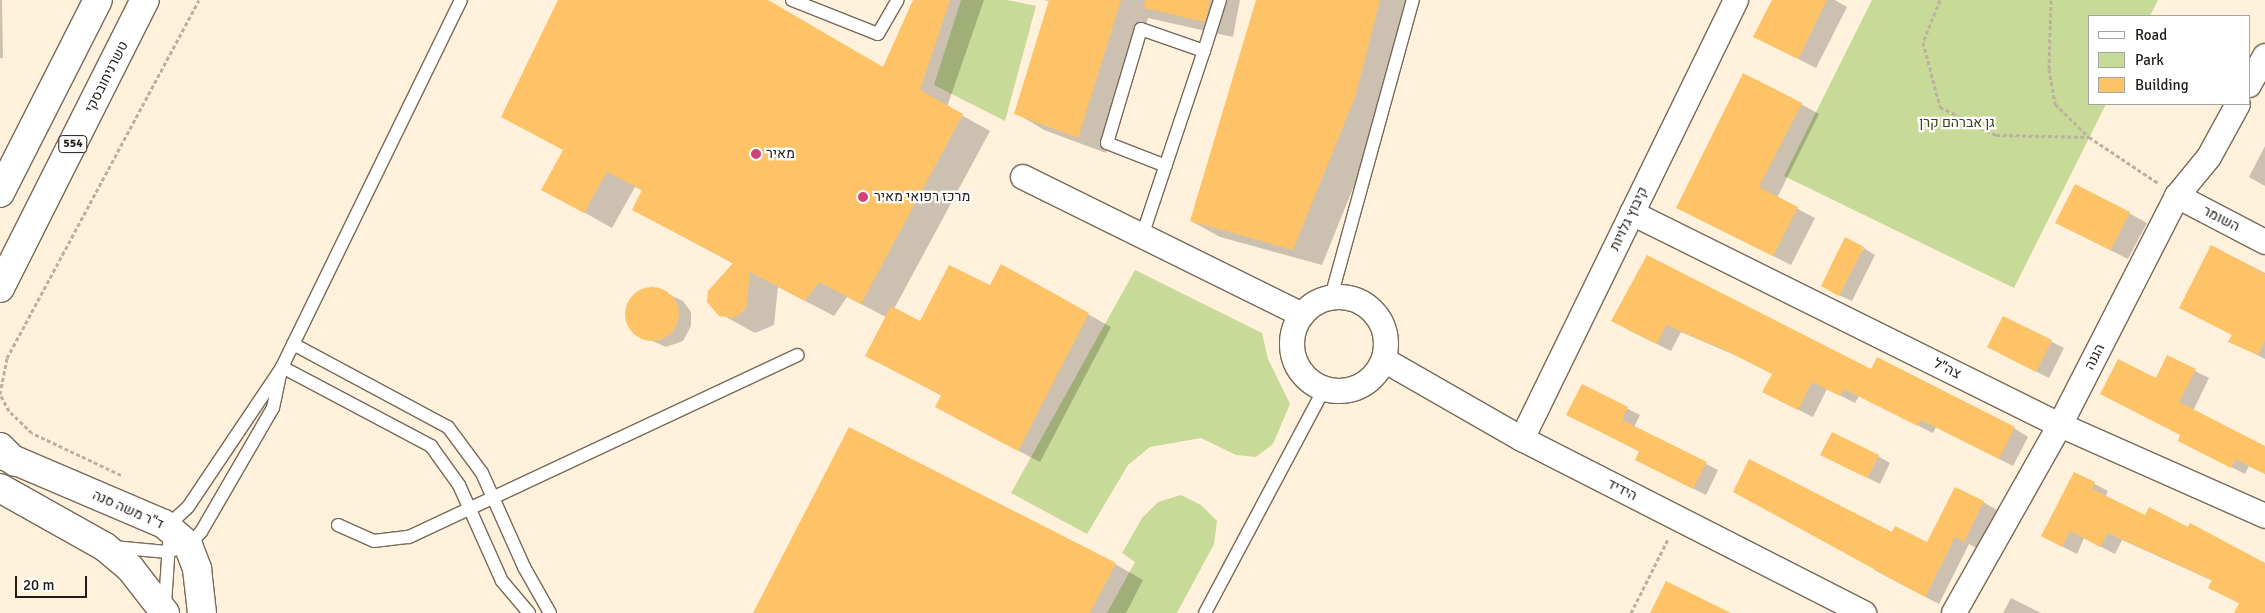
<!DOCTYPE html>
<html>
<head>
<meta charset="utf-8">
<style>
	body { margin:0 }
	#map { position:relative; width:2265px; height:613px; overflow:hidden; background:#fff1dc; font-family:Signika,Heebo,sans-serif }
	div>[style] { position:absolute }
	[style*='--x'] { left:calc(var(--x)*1px); top:calc(var(--y)*1px); width:calc(var(--w)*1px); rotate:calc(var(--a)*1deg) }
	.green>* { inset:0; background:#c8da97 }
	.shadow>* { inset:0; background:#0003 }
	.building>* { inset:0; background:#fdc366 }
	.round { border-radius:50% }
	.path>* { height:3px; margin-top:-1.5px; transform-origin:0; background:repeating-linear-gradient(90deg,#bcb1a0 0 4px,transparent 0 6.5px) }
	.roads { filter:drop-shadow(1px 0 #766a58) drop-shadow(-1px 0 #766a58) drop-shadow(0 1px #766a58) drop-shadow(0 -1px #766a58) }
	.service>* { height:12px; margin:-6px; padding:0 6px; transform-origin:6px; border-radius:6px; background:#fff }
	.minor>* { height:24px; margin:-12px; padding:0 12px; transform-origin:12px; border-radius:12px; background:#fff }
	.minor>.ring { margin:-12px; padding:0; box-sizing:content-box; background:none; border:24px solid #fff; border-radius:50% }
	.tertiary>* { height:28px; margin:-14px; padding:0 14px; transform-origin:14px; border-radius:14px; background:#fff }
	.primary>* { height:28px; margin:-14px; padding:0 14px; transform-origin:14px; border-radius:14px; background:#fff }
	.dots>* { width:14px; height:14px; translate:-50% -50%; box-sizing:border-box; border:2px solid #fff; border-radius:50% }
	span { translate:-50% -50%; white-space:nowrap; text-align:center; line-height:1.15; -webkit-text-stroke:4.5px #fff; paint-order:stroke }
	.shield-label span { padding:1px 4px; background:#fff; border:1px solid; border-radius:4px; -webkit-text-stroke-width:0 }
	.shield-label { font-size:12px; color:#211c15; font-weight:700 }
	.street-label { font-size:14px; color:#211c15 }
	.park-label { font-size:14px; color:#384118 }
	.poi-label { font-size:14px; color:#211c15 }
	.left { translate:0 -50%; text-align:left }
	.legend { position:absolute; left:2088px; top:15px; width:162px; height:90px; box-sizing:border-box; background:#fff; border:1px solid #a6a4a1; margin:0; padding:6px 9px; list-style:none; font-size:15px; color:#211c15 }
	.legend li { display:flex; align-items:center; gap:10px; height:25px }
	.legend b { width:25px; border:1px solid #a6a4a1 }
	.scale { position:absolute; left:15px; top:576px; width:72px; height:22px; box-sizing:border-box; border:2px solid #211c15; border-top:0; padding-left:6px; font-size:15px; line-height:18px; white-space:nowrap; color:#211c15; -webkit-text-stroke:4px #fff; paint-order:stroke }
</style>
</head>
<body>
<div id="map">
	<div class="green">
		<i style="clip-path:polygon(961px 0,1007px 0,1036px 6px,1005px 121px,934px 85px)"></i>
		<i style="clip-path:polygon(1872px 0,2158px 0,2150px 16px,2089px 16px,2089px 104px,2106px 104px,2014px 288px,1784px 176px)"></i>
		<i style="clip-path:polygon(1135px 270px,1262px 333px,1268px 359px,1290px 404px,1273px 444px,1256px 457px,1236px 455px,1201px 438px,1150px 447px,1128px 465px,1087px 534px,1011px 493px)"></i>
		<i style="clip-path:polygon(1181px 495px,1201px 505px,1217px 521px,1214px 544px,1177px 613px,1107px 613px,1135px 562px,1122px 553px,1142px 518px,1158px 502px)"></i>
	</div>
	<div class="shadow">
		<i style="clip-path:polygon(0 0,2px 0,3px 58px,0 58px)"></i>
		<i style="clip-path:polygon(559px 0,765px 0,883px 68px,915px 0,984px 0,947px 107px,990px 131px,894px 309px,920px 323px,990px 287px,1001px 266px,1111px 327px,1040px 462px,958px 419px,942px 396px,866px 356px,886px 317px,847px 297px,834px 316px,778px 287px,774px 325px,755px 333px,726px 317px,734px 264px,634px 210px,643px 191px,635px 187px,612px 228px,571px 205px,564px 150px,503px 117px)"></i>
		<i style="clip-path:polygon(1043px 0,1240px 0,1233px 37px,1148px 18px,1106px 153px,1044px 130px,1016px 113px,1050px 1px)"></i>
		<i style="clip-path:polygon(1257px 0,1413px 0,1383px 114px,1322px 265px,1220px 237px,1191px 221px)"></i>
		<i style="clip-path:polygon(1773px 0,1835px 0,1847px 7px,1816px 68px,1755px 37px)"></i>
		<i style="clip-path:polygon(1801px 104px,1819px 114px,1777px 198px,1815px 218px,1791px 265px,1695px 217px)"></i>
		<i style="clip-path:polygon(2265px 146px,2265px 186px,2249px 177px)"></i>
		<i style="clip-path:polygon(2129px 213px,2147px 223px,2128px 259px,2074px 232px)"></i>
		<i style="clip-path:polygon(2212px 246px,2265px 273px,2265px 359px,2230px 341px,2233px 335px)"></i>
		<i style="clip-path:polygon(1864px 248px,1875px 255px,1852px 301px,1834px 293px)"></i>
		<i style="clip-path:polygon(1648px 257px,1871px 370px,2014px 428px,2028px 437px,2013px 466px,1936px 427px,1933px 433px,1859px 396px,1855px 403px,1827px 389px,1813px 417px,1778px 400px,1773px 374px,1739px 357px,1681px 332px,1671px 351px,1626px 329px)"></i>
		<i style="clip-path:polygon(652px 287px,683px 301px,691px 312px,691px 326px,683px 341px,666px 347px,634px 333px,626px 317px,635px 293px)"></i>
		<i style="clip-path:polygon(2004px 318px,2064px 348px,2049px 378px,2001px 354px)"></i>
		<i style="clip-path:polygon(2168px 357px,2209px 378px,2193px 411px,2265px 447px,2265px 474px,2249px 466px,2245px 474px,2193px 448px,2182px 435px,2156px 379px)"></i>
		<i style="clip-path:polygon(1582px 386px,1640px 415px,1634px 427px,1718px 470px,1706px 495px,1648px 466px,1640px 452px,1580px 421px)"></i>
		<i style="clip-path:polygon(1878px 456px,1890px 463px,1880px 484px,1834px 461px)"></i>
		<i style="clip-path:polygon(2074px 473px,2108px 491px,2105px 497px,2145px 517px,2265px 565px,2265px 613px,2239px 613px,2240px 604px,2223px 595px,2213px 581px,2122px 540px,2115px 554px,2084px 538px,2077px 554px,2057px 544px)"></i>
		<i style="clip-path:polygon(1983px 502px,1997px 510px,1978px 549px,1969px 544px,1939px 604px,1874px 570px,1893px 533px,1928px 544px)"></i>
		<i style="clip-path:polygon(1115px 564px,1143px 580px,1126px 613px,755px 613px)"></i>
		<i style="clip-path:polygon(2011px 598px,2041px 613px,2003px 613px)"></i>
	</div>
	<div class="building">
		<i style="clip-path:polygon(558px 0,768px 0,883px 67px,913px 0,950px 0,920px 90px,963px 114px,861px 304px,819px 282px,805px 301px,750px 272px,746px 309px,734px 318px,719px 316px,707px 302px,708px 291px,733px 263px,632px 210px,642px 190px,607px 172px,584px 213px,541px 190px,563px 150px,501px 117px)"></i>
		<i style="clip-path:polygon(1049px 0,1121px 0,1078px 138px,1014px 114px)"></i>
		<i style="clip-path:polygon(1145px 0,1210px 0,1205px 22px,1144px 8px)"></i>
		<i style="clip-path:polygon(1256px 0,1380px 0,1355px 97px,1293px 250px,1190px 221px)"></i>
		<i style="clip-path:polygon(1772px 0,1827px 0,1798px 59px,1753px 37px)"></i>
		<i style="clip-path:polygon(1743px 73px,1802px 103px,1759px 187px,1798px 207px,1773px 256px,1676px 208px)"></i>
		<i style="clip-path:polygon(2075px 184px,2130px 212px,2111px 250px,2055px 223px)"></i>
		<i style="clip-path:polygon(1845px 237px,1864px 247px,1839px 296px,1821px 286px)"></i>
		<i style="clip-path:polygon(2211px 245px,2265px 274px,2265px 340px,2258px 355px,2228px 342px,2232px 335px,2179px 308px)"></i>
		<i style="clip-path:polygon(1647px 255px,1871px 369px,1877px 357px,2015px 427px,1999px 459px,1921px 420px,1918px 426px,1844px 389px,1840px 396px,1812px 382px,1798px 410px,1762px 392px,1772px 374px,1723px 349px,1666px 325px,1657px 344px,1611px 321px)"></i>
		<i style="clip-path:polygon(1001px 264px,1089px 313px,1018px 451px,935px 407px,941px 395px,865px 356px,891px 306px,920px 321px,949px 265px,990px 285px)"></i>
		<i class="round" style="left:625px;top:287px;width:54px;height:54px"></i>
		<i style="clip-path:polygon(2003px 316px,2052px 340px,2036px 372px,1987px 347px)"></i>
		<i style="clip-path:polygon(2167px 355px,2196px 369px,2179px 402px,2265px 446px,2265px 474px,2235px 459px,2231px 468px,2178px 441px,2180px 435px,2100px 394px,2118px 359px,2156px 378px)"></i>
		<i style="clip-path:polygon(1582px 384px,1628px 407px,1622px 420px,1707px 462px,1693px 489px,1635px 460px,1639px 451px,1566px 415px)"></i>
		<i style="clip-path:polygon(849px 427px,1116px 563px,1090px 613px,753px 613px)"></i>
		<i style="clip-path:polygon(1832px 432px,1879px 455px,1867px 478px,1820px 455px)"></i>
		<i style="clip-path:polygon(1749px 459px,1892px 532px,1895px 526px,1927px 542px,1955px 487px,1984px 501px,1964px 542px,1955px 537px,1925px 597px,1733px 492px)"></i>
		<i style="clip-path:polygon(2074px 472px,2095px 482px,2092px 489px,2145px 515px,2149px 507px,2188px 527px,2190px 523px,2265px 563px,2265px 613px,2234px 613px,2239px 603px,2208px 588px,2212px 580px,2108px 533px,2100px 547px,2070px 531px,2062px 547px,2041px 536px)"></i>
		<i style="clip-path:polygon(1666px 581px,1731px 613px,1650px 613px)"></i>
	</div>
	<div class="path">
		<i style="--x:1940;--y:0;--w:45;--a:112"></i>
		<i style="--x:1923;--y:42;--w:67;--a:75.3"></i>
		<i style="--x:1940;--y:107;--w:63;--a:26.6"></i>
		<i style="--x:1996;--y:135;--w:93;--a:1.2"></i>
		<i style="--x:2051;--y:0;--w:69;--a:91.7"></i>
		<i style="--x:2049;--y:69;--w:36;--a:80"></i>
		<i style="--x:2055;--y:104;--w:47;--a:44.1"></i>
		<i style="--x:2089;--y:137;--w:83;--a:33.7"></i>
		<i style="--x:121;--y:475;--w:98;--a:-154.7"></i>
		<i style="--x:32;--y:433;--w:32;--a:-136"></i>
		<i style="--x:9;--y:411;--w:19;--a:-118"></i>
		<i style="--x:0;--y:394;--w:37;--a:-79"></i>
		<i style="--x:7;--y:358;--w:406;--a:-61.8"></i>
		<i style="--x:1631;--y:613;--w:83;--a:-63.4"></i>
	</div>
	<div class="roads">
		<div class="service">
			<i style="--x:792;--y:0;--w:92;--a:21.6"></i>
			<i style="--x:878;--y:34;--w:39;--a:-60"></i>
			<i style="--x:1204;--y:51;--w:53;--a:-72.6"></i>
			<i style="--x:1142;--y:236;--w:195;--a:-71.5"></i>
			<i style="--x:1204;--y:51;--w:67;--a:-160.8"></i>
			<i style="--x:1141;--y:29;--w:119;--a:106.6"></i>
			<i style="--x:1107;--y:143;--w:63;--a:21.3"></i>
			<i style="--x:1331;--y:297;--w:308;--a:-74.6"></i>
			<i style="--x:293;--y:344;--w:176;--a:28.2"></i>
			<i style="--x:448;--y:427;--w:57;--a:53.5"></i>
			<i style="--x:482;--y:473;--w:103;--a:65.9"></i>
			<i style="--x:524;--y:567;--w:53;--a:60.5"></i>
			<i style="--x:282;--y:367;--w:169;--a:27.9"></i>
			<i style="--x:431;--y:446;--w:48;--a:54.3"></i>
			<i style="--x:459;--y:485;--w:105;--a:65.9"></i>
			<i style="--x:502;--y:581;--w:42;--a:49.8"></i>
			<i style="--x:163;--y:520;--w:11;--a:0"></i>
			<i style="--x:174;--y:520;--w:19;--a:-43"></i>
			<i style="--x:188;--y:507;--w:169;--a:-56.1"></i>
			<i style="--x:282;--y:367;--w:408;--a:-64"></i>
			<i style="--x:338;--y:525;--w:39;--a:24"></i>
			<i style="--x:374;--y:541;--w:35;--a:-7"></i>
			<i style="--x:409;--y:537;--w:429;--a:-25.1"></i>
			<i style="--x:113;--y:547;--w:54;--a:5.3"></i>
			<i style="--x:167;--y:552;--w:22;--a:-18"></i>
			<i style="--x:188;--y:545;--w:18;--a:-45"></i>
			<i style="--x:201;--y:532;--w:143;--a:-59.9"></i>
			<i style="--x:273;--y:408;--w:40;--a:-78"></i>
			<i style="--x:165;--y:604;--w:60;--a:-86.2"></i>
			<i style="--x:1205;--y:613;--w:254;--a:-62"></i>
		</div>
		<div class="minor">
			<i style="--x:2249;--y:85;--w:33;--a:-61"></i>
			<i style="--x:1023;--y:177;--w:311;--a:26.3"></i>
			<i style="--x:2177;--y:196;--w:99;--a:27.6"></i>
			<i style="--x:1632;--y:213;--w:478;--a:26.4"></i>
			<i style="--x:2060;--y:425;--w:224;--a:23.9"></i>
			<i class="ring" style="left:1292px;top:297px;width:70px;height:70px"></i>
			<i style="--x:1384;--y:360;--w:159;--a:29.8"></i>
			<i style="--x:1522;--y:439;--w:384;--a:27"></i>
			<i style="--x:1522;--y:439;--w:488;--a:-64"></i>
			<i style="--x:1954;--y:613;--w:216;--a:-60.6"></i>
			<i style="--x:2060;--y:425;--w:257;--a:-62.9"></i>
			<i style="--x:2177;--y:196;--w:50;--a:-50.6"></i>
			<i style="--x:2209;--y:157;--w:60;--a:-61.3"></i>
		</div>
		<div class="tertiary">
			<i style="--x:0;--y:454;--w:178;--a:23.1"></i>
			<i style="--x:164;--y:524;--w:32;--a:41"></i>
			<i style="--x:188;--y:545;--w:26;--a:69"></i>
			<i style="--x:197;--y:569;--w:44;--a:83.5"></i>
			<i style="--x:0;--y:488;--w:120;--a:29.3"></i>
			<i style="--x:105;--y:547;--w:33;--a:40"></i>
			<i style="--x:130;--y:568;--w:57;--a:52.1"></i>
		</div>
		<div class="primary">
			<i style="--x:0;--y:193;--w:216;--a:-63.1"></i>
			<i style="--x:0;--y:288;--w:322;--a:-63.3"></i>
			<i style="--x:0;--y:447;--w:21;--a:45"></i>
		</div>
	</div>
	<div class="dots">
		<i style="left:756px;top:154px;background:#cf4376"></i>
		<i style="left:863px;top:197px;background:#cf4376"></i>
	</div>
	<div class="shield-label">
		<span style="left:73px;top:144px">554</span>
	</div>
	<div class="street-label">
		<span style="left:107px;top:77px;rotate:-63deg">טשרניחובסקי</span>
		<span style="left:1629px;top:219px;rotate:-64deg">קיבוץ גלויות</span>
		<span style="left:2221px;top:219px;rotate:27deg">השומר</span>
		<span style="left:2095px;top:357px;rotate:-63deg">הגנה</span>
		<span style="left:1947px;top:369px;rotate:26deg">צה"ל</span>
		<span style="left:1622px;top:490px;rotate:27deg">הידיד</span>
		<span style="left:128px;top:510px;rotate:24deg">ד"ר משה סנה</span>
	</div>
	<div class="park-label">
		<span style="left:1957px;top:123px">גן אברהם קרן</span>
	</div>
	<div class="poi-label">
		<span class="left" style="left:766px;top:154px">מאיר</span>
		<span class="left" style="left:874px;top:197px">מרכז רפואי מאיר</span>
	</div>
	<ul class="legend">
	<li><b style="height:6px;background:#fff"></b>Road</li>
	<li><b style="height:14px;background:#c8da97"></b>Park</li>
	<li><b style="height:14px;background:#fdc366"></b>Building</li>
	</ul>
	<div class="scale">20 m</div>
</div>
</body>
</html>
